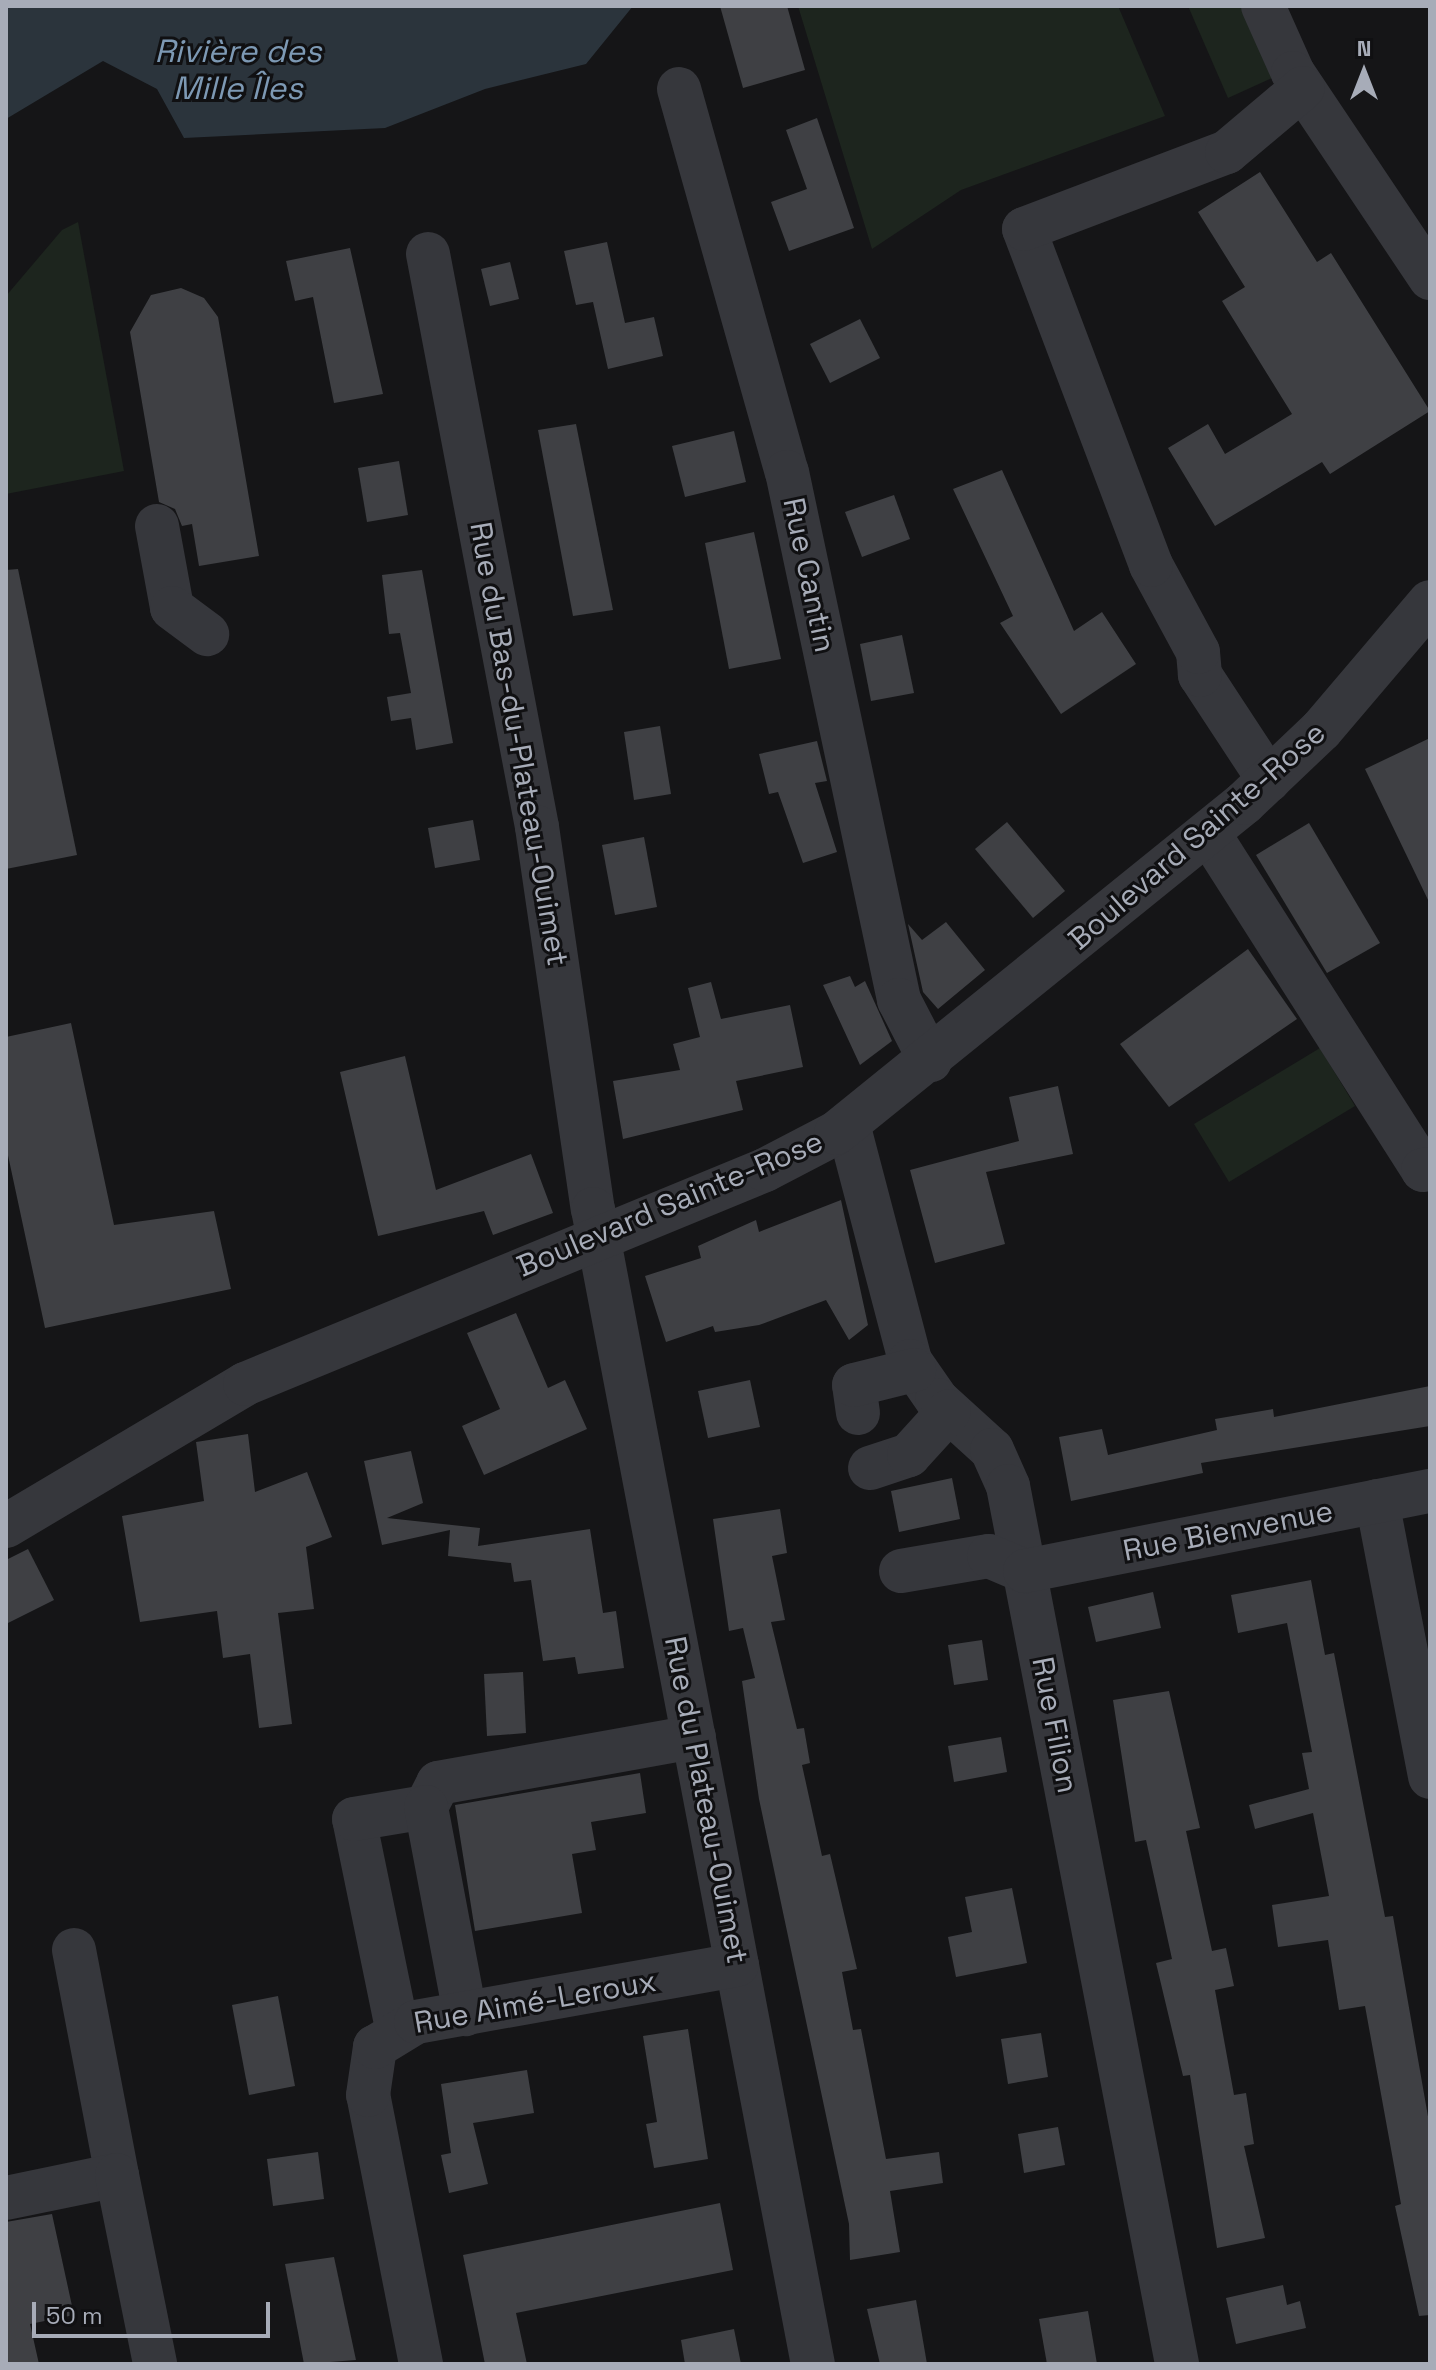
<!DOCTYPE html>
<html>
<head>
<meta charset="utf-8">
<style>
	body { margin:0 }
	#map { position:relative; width:1436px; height:2370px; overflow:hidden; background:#151517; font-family:"Space Grotesk",sans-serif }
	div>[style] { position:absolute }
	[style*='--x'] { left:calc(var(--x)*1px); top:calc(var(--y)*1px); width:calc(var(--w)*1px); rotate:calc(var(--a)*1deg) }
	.green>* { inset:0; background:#1d251e }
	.water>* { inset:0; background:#2b343c }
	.building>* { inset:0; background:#3f4044 }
	.minor>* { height:44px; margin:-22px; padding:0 22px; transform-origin:22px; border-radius:22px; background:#36373c }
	span { translate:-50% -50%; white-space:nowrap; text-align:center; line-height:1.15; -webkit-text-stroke:6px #101012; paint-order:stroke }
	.street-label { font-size:30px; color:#a7acb8 }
	.water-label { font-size:32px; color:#7d99b4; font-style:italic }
	.frame { position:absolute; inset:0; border:8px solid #a7acb8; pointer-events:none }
	.north { position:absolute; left:1324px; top:32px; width:80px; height:80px; -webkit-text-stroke:6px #101012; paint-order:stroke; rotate:0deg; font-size:22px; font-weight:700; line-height:32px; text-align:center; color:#a7acb8 }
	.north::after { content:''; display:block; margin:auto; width:28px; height:36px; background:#a7acb8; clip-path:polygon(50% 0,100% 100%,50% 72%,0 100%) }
	.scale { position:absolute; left:32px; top:2302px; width:238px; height:36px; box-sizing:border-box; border:4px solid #a7acb8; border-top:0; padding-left:10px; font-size:24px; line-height:28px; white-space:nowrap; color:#a7acb8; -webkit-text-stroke:6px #101012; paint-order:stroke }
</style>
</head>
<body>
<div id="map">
	<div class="green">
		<i style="clip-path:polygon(798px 6px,1118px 6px,1165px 116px,961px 190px,872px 249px)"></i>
		<i style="clip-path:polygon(1188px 6px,1241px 6px,1272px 78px,1228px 98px)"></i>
		<i style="clip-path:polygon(78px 222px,124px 471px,6px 494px,6px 296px,62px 230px)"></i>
		<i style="clip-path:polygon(1320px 1048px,1355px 1106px,1229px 1182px,1194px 1124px)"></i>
	</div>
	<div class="water">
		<i style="clip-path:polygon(6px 6px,633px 6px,586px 64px,485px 89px,385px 128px,184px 138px,157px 89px,103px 61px,6px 119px)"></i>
	</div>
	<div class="building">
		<i style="clip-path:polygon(720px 6px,787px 6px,805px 70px,743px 88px)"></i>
		<i style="clip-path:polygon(817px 118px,854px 228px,789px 251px,771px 202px,807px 189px,786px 130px)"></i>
		<i style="clip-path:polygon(1260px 172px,1317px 262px,1331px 253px,1430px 411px,1330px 474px,1322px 462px,1215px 526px,1168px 448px,1208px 424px,1225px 454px,1292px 414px,1222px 301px,1245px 287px,1198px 212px)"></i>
		<i style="clip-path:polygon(607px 242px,625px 323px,654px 317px,663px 356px,608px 369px,593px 302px,576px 305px,564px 251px)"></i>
		<i style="clip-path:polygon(350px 248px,383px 394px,334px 403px,313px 297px,295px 301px,286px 261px)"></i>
		<i style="clip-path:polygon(510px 262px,519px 299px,490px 306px,481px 269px)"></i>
		<i style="clip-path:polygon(181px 288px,204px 298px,218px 317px,259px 556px,199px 566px,192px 524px,182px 526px,175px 509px,159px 502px,130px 332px,151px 295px)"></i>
		<i style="clip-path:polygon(860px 319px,880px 358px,830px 383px,810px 344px)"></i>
		<i style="clip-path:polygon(576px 424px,613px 610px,573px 616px,538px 430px)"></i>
		<i style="clip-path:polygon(734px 431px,746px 482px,685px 497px,672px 446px)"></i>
		<i style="clip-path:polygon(399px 461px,408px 515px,367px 522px,358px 468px)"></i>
		<i style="clip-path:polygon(1002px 470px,1074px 631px,1102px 612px,1136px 664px,1061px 714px,1000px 623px,1013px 616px,953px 489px)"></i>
		<i style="clip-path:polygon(894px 495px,910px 539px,862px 557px,845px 512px)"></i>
		<i style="clip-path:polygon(754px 532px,781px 659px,729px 669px,705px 543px)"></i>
		<i style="clip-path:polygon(18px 569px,77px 855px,6px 869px,6px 570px)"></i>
		<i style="clip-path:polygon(422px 570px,453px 743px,416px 750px,411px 718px,391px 721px,387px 697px,411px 693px,400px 633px,389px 634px,382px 575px)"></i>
		<i style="clip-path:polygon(902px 635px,914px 693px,871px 701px,860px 644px)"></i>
		<i style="clip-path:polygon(660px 726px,671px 794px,634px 800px,624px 732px)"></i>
		<i style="clip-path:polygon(1430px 738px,1430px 904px,1365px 769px)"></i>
		<i style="clip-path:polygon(817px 741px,827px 781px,815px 783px,837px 852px,803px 863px,778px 792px,769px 794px,759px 754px)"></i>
		<i style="clip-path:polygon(473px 820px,480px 860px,435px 868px,428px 828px)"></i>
		<i style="clip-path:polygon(1007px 822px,1065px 891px,1033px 918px,975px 849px)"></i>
		<i style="clip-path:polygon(1309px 823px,1380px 943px,1327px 973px,1256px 855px)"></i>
		<i style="clip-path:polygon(644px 837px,657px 907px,615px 915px,602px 845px)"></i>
		<i style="clip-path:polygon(946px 922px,985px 970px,938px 1009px,923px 992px,908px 924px,922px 940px)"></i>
		<i style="clip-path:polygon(1248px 949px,1297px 1019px,1169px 1107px,1120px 1044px)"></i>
		<i style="clip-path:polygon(850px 976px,855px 987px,865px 981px,892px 1041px,860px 1065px,823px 985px)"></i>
		<i style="clip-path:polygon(711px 982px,721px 1019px,790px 1005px,803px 1067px,736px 1081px,743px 1110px,623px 1139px,613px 1081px,680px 1070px,673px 1044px,700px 1037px,688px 988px)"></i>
		<i style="clip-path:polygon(71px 1023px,114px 1225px,214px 1211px,231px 1289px,45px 1328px,6px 1146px,6px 1037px)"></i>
		<i style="clip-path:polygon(405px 1056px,436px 1190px,531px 1154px,553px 1213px,493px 1235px,484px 1211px,378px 1236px,340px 1072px)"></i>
		<i style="clip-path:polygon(1058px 1086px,1073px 1154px,986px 1172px,1005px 1244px,935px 1263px,910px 1170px,1019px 1141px,1009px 1097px)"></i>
		<i style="clip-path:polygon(841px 1200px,868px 1325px,849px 1340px,826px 1300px,759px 1325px,715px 1332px,713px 1326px,666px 1342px,645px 1276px,701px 1258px,698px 1246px,756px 1220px,759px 1232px)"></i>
		<i style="clip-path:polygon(516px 1313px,548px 1388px,565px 1380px,587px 1429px,484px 1475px,462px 1426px,500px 1409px,467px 1333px)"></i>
		<i style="clip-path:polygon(750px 1380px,760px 1427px,708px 1438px,698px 1391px)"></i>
		<i style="clip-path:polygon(1430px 1386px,1430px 1426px,1201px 1463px,1203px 1473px,1071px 1501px,1059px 1437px,1102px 1429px,1108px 1455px,1217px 1430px,1215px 1419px,1273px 1409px,1274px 1417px)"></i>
		<i style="clip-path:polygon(248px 1434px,255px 1492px,307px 1472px,332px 1537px,306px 1547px,314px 1609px,278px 1613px,292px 1724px,259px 1728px,250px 1654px,223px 1658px,217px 1611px,140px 1622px,122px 1516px,204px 1501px,196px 1442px)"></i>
		<i style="clip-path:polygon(411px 1451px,423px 1503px,387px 1518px,480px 1528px,478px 1546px,590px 1529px,603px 1613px,616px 1611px,624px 1668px,578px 1674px,575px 1657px,543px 1661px,531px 1580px,514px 1582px,511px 1563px,448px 1556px,450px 1530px,382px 1545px,364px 1461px)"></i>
		<i style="clip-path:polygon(952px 1478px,960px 1519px,899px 1532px,891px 1491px)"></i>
		<i style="clip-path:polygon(780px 1509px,787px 1553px,772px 1556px,785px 1620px,771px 1622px,797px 1729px,804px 1728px,810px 1763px,802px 1765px,822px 1856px,830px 1854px,857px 1969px,842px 1972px,853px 2030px,861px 2029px,886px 2159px,939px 2152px,943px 2183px,890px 2191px,900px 2252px,850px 2260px,849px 2224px,759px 1799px,742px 1681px,755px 1678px,743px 1628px,729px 1631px,713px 1519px)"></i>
		<i style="clip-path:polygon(28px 1549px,54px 1600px,6px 1624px,6px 1560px)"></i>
		<i style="clip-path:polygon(1311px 1580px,1325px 1655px,1334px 1653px,1385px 1917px,1393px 1916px,1430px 2128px,1430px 2315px,1419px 2316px,1395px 2206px,1401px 2204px,1365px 2006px,1339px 2010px,1328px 1940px,1278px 1947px,1272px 1905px,1329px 1896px,1313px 1813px,1255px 1829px,1249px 1805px,1309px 1789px,1302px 1753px,1312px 1752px,1287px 1623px,1238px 1633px,1231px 1595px)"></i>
		<i style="clip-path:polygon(1153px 1592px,1161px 1628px,1096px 1642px,1088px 1607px)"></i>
		<i style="clip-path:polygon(982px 1640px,988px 1680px,954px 1685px,948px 1645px)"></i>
		<i style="clip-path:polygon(523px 1672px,526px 1733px,487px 1736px,484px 1674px)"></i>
		<i style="clip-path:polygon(1169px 1691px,1200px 1828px,1186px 1831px,1212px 1951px,1226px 1948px,1234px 1986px,1215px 1990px,1234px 2095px,1246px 2093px,1254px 2144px,1244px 2146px,1265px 2238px,1217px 2248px,1190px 2075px,1183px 2076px,1156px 1963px,1172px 1959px,1146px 1840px,1135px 1842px,1113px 1700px)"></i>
		<i style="clip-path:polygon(1001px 1737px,1007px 1772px,954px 1782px,948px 1746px)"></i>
		<i style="clip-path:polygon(640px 1773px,646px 1813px,591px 1822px,596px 1850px,572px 1854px,582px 1913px,475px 1931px,455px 1805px)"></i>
		<i style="clip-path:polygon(1012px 1888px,1027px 1963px,956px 1977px,948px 1937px,972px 1932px,965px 1897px)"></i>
		<i style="clip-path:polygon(278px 1996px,295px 2086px,249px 2095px,232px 2005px)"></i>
		<i style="clip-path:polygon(688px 2029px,708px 2159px,654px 2168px,646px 2124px,657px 2122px,643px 2036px)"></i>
		<i style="clip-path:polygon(1041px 2033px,1048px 2077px,1008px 2084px,1001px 2039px)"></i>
		<i style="clip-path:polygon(527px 2070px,534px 2113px,473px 2123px,488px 2184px,449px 2193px,441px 2155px,451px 2153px,441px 2084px)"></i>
		<i style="clip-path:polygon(1058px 2127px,1065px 2165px,1024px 2173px,1018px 2134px)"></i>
		<i style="clip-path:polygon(318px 2152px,324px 2199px,273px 2206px,267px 2159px)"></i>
		<i style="clip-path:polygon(720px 2203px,733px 2270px,516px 2313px,527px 2364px,485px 2364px,463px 2255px)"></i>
		<i style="clip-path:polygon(52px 2214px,74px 2315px,30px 2324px,39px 2364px,6px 2364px,6px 2222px)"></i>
		<i style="clip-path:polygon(334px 2257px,356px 2360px,304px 2364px,285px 2264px)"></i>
		<i style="clip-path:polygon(1283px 2285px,1287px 2305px,1300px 2301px,1306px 2328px,1236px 2344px,1226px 2298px)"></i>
		<i style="clip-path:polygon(916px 2300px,927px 2364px,880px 2364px,867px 2309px)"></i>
		<i style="clip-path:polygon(1088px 2311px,1097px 2364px,1047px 2364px,1039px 2319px)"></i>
		<i style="clip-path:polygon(734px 2329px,741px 2364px,685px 2364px,681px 2340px)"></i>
	</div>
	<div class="minor">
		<i style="--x:1263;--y:6;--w:73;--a:65.9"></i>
		<i style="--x:1293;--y:73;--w:247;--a:56.2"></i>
		<i style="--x:679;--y:89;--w:398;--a:74.3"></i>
		<i style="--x:787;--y:472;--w:540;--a:78.02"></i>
		<i style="--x:899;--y:1000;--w:68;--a:62.7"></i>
		<i style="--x:428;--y:254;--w:583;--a:79.23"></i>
		<i style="--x:537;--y:827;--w:386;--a:81.7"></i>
		<i style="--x:593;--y:1209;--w:1176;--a:79.22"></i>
		<i style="--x:157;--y:526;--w:83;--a:79.6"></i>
		<i style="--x:172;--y:608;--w:44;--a:36.6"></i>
		<i style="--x:1269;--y:780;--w:126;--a:-123.3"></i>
		<i style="--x:1200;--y:675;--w:23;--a:-95"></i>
		<i style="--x:1198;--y:652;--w:99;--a:-118.4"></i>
		<i style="--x:1151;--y:565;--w:359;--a:-110.7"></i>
		<i style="--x:1024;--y:229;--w:217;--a:-20.8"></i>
		<i style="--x:1227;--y:152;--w:99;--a:-40.1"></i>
		<i style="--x:1209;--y:834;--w:398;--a:57.5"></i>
		<i style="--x:1423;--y:1170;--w:7;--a:-8"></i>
		<i style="--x:848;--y:1124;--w:245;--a:75.3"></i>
		<i style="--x:910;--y:1361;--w:47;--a:55.3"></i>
		<i style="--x:937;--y:1400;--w:74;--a:42.3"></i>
		<i style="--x:992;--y:1450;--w:39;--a:66"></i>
		<i style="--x:1008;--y:1486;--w:894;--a:79.1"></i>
		<i style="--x:858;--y:1413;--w:28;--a:-98"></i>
		<i style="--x:854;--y:1385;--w:62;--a:-14"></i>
		<i style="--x:870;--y:1468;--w:41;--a:-18.4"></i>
		<i style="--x:909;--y:1455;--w:59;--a:-47.7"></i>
		<i style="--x:1377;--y:1501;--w:281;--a:79.1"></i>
		<i style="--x:6;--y:1526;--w:278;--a:-30.7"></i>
		<i style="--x:245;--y:1384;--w:562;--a:-22.37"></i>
		<i style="--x:765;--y:1170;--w:80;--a:-27.5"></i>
		<i style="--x:836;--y:1133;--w:525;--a:-38.97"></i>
		<i style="--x:1244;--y:803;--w:106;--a:-43.5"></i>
		<i style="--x:1321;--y:730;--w:168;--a:-49.6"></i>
		<i style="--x:901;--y:1571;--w:89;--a:-9.7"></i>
		<i style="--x:989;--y:1556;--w:39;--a:23"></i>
		<i style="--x:1025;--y:1571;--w:413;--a:-11.2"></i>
		<i style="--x:426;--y:1807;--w:27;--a:-63"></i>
		<i style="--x:438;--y:1783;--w:260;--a:-10.2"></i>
		<i style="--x:74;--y:1950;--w:229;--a:79.2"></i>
		<i style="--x:397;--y:2028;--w:213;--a:-101.6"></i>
		<i style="--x:354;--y:1819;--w:73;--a:-9.5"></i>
		<i style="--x:426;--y:1807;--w:211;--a:79.3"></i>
		<i style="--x:6;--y:2198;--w:113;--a:-11.7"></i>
		<i style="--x:117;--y:2175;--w:193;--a:78.6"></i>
		<i style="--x:421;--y:2364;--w:274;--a:-101.1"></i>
		<i style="--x:368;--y:2095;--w:49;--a:-81.7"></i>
		<i style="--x:375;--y:2047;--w:48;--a:-31.4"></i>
		<i style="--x:416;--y:2022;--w:326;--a:-10.1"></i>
	</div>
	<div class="street-label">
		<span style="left:809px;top:575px;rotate:78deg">Rue Cantin</span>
		<span style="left:519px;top:744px;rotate:80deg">Rue du Bas-du-Plateau-Ouimet</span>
		<span style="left:1197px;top:836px;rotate:-41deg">Boulevard Sainte-Rose</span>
		<span style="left:670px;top:1204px;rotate:-23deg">Boulevard Sainte-Rose</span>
		<span style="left:1228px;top:1531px;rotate:-11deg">Rue Bienvenue</span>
		<span style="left:1055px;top:1725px;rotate:79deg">Rue Filion</span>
		<span style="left:706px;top:1800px;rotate:79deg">Rue du Plateau-Ouimet</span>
		<span style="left:535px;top:2002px;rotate:-10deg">Rue Aimé-Leroux</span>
	</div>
	<div class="water-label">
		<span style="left:238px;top:70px">Rivière des<br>Mille Îles</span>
	</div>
	<div class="frame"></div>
	<div class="north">N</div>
	<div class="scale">50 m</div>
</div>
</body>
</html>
